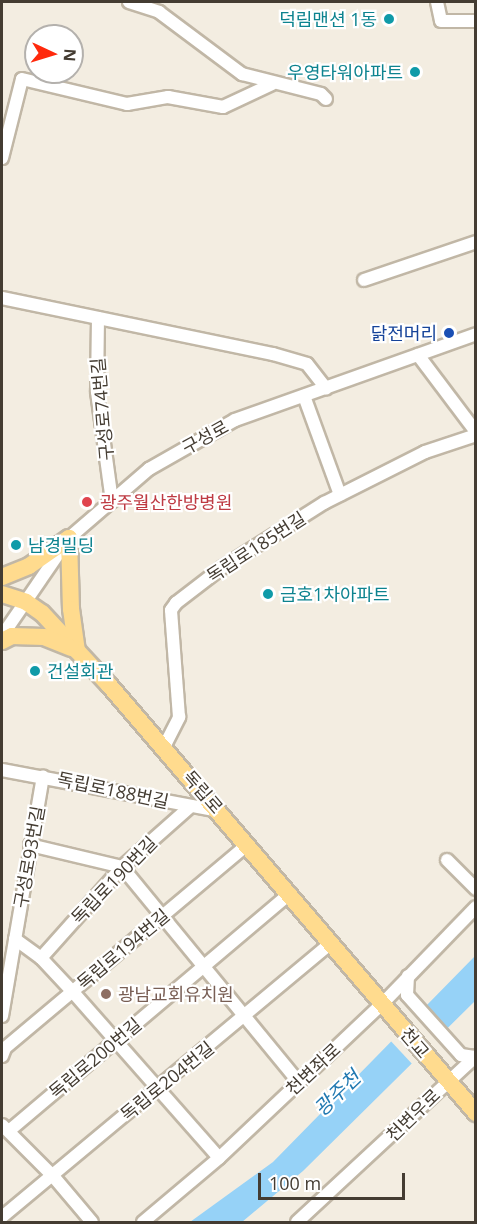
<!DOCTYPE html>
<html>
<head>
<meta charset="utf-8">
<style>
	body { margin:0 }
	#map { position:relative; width:477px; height:1224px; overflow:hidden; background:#f3ede1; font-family:"Open Sans","Noto Sans KR",sans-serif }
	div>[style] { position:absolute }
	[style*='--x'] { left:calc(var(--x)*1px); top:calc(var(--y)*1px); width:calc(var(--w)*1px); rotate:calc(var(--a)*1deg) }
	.water>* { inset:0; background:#96d2f7 }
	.pier>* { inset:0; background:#f3ede1 }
	.roads { filter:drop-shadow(2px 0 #c1b7a6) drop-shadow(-2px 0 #c1b7a6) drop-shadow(0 2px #c1b7a6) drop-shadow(0 -2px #c1b7a6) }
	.minor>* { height:12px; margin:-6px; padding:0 6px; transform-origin:6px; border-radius:6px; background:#fff }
	.major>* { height:16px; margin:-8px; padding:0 8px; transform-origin:8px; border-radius:8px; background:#ffdb8e }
	.dots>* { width:16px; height:16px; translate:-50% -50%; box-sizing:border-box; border:3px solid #fff; border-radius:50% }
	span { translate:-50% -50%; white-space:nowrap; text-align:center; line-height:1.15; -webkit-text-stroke:4.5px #fff; paint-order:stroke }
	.culture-label { font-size:18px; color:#0d838f }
	.right { translate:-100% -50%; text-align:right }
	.left { translate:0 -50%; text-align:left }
	.transit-label { font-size:18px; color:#164399 }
	.street-label { font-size:18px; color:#443c32 }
	.health-label { font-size:18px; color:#be3a42 }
	.education-label { font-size:18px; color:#785e54 }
	.water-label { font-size:20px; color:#2179b1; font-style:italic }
	.frame { position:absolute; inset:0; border:3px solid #443c32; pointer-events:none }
	.north { position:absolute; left:24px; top:24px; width:60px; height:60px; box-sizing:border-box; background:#fff; border:2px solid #b4b1ad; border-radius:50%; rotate:94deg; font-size:16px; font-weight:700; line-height:24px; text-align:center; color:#443c32 }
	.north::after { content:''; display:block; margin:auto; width:21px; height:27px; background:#ff290c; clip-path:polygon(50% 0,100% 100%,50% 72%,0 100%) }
	.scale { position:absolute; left:258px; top:1173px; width:147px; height:27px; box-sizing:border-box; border:3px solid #443c32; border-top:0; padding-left:8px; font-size:18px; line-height:21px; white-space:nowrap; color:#443c32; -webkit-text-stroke:4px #fff; paint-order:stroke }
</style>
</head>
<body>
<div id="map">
	<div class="water">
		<i style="clip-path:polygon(475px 956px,475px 1001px,303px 1171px,242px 1222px,190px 1222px,273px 1162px)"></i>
	</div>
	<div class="pier">
		<i style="clip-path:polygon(420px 1006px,446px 1035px,414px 1066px,388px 1038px)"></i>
	</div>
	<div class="roads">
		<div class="minor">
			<i style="--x:129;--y:2;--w:32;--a:18"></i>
			<i style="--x:159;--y:12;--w:104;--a:36.8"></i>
			<i style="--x:242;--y:74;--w:81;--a:14.2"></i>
			<i style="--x:321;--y:94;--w:7;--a:45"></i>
			<i style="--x:437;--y:2;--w:19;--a:78"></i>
			<i style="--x:441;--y:21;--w:35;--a:0"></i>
			<i style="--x:2;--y:158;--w:81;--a:-75.8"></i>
			<i style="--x:22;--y:79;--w:108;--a:13.4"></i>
			<i style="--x:127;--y:104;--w:42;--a:-9.7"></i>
			<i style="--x:168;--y:97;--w:56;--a:10.3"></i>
			<i style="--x:223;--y:107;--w:54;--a:-25.1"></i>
			<i style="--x:364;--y:280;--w:118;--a:-18.7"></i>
			<i style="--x:2;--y:298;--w:277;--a:11.7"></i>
			<i style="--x:273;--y:354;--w:35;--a:16"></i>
			<i style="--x:307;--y:364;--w:31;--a:52"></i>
			<i style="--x:98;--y:318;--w:74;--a:90.8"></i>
			<i style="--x:97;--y:392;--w:110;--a:82.2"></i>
			<i style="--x:418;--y:355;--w:96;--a:53"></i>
			<i style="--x:304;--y:396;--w:105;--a:70"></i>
			<i style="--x:2;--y:636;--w:119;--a:-55.6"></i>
			<i style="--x:69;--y:538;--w:106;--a:-40.8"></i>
			<i style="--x:149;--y:469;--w:99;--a:-29.7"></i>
			<i style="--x:235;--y:420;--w:256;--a:-19.6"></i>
			<i style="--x:164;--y:747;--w:34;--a:-63"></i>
			<i style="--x:179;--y:717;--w:107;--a:-94.3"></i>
			<i style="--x:171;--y:610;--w:9;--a:-54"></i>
			<i style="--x:176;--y:603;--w:59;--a:-37.5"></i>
			<i style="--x:223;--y:567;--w:120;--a:-32.4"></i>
			<i style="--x:324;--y:503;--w:113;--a:-26.8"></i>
			<i style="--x:425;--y:452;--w:54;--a:-18.4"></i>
			<i style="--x:2;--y:770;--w:220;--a:10.7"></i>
			<i style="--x:30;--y:845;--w:95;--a:13.4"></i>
			<i style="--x:122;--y:867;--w:277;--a:50.6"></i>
			<i style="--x:447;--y:860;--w:41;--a:45"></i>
			<i style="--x:15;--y:939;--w:32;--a:36"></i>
			<i style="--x:41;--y:958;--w:45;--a:46.8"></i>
			<i style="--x:72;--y:991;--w:222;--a:48.6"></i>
			<i style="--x:41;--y:958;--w:122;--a:-48.3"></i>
			<i style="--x:122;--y:867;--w:92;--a:-41.5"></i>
			<i style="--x:408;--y:976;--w:19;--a:93"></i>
			<i style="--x:407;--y:995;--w:81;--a:48"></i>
			<i style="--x:461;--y:1055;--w:14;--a:8"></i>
			<i style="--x:2;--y:1016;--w:243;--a:-80.3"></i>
			<i style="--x:2;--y:1056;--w:9;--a:-69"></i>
			<i style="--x:5;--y:1048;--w:317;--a:-40"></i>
			<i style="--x:2;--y:1125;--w:72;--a:45"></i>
			<i style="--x:53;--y:1176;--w:60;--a:49.7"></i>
			<i style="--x:10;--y:1130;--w:367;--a:-40.2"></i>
			<i style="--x:2;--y:1217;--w:428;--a:-39.8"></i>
			<i style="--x:143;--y:1222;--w:99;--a:-40.1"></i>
			<i style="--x:219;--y:1158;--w:224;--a:-43.4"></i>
			<i style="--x:382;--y:1004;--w:135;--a:-45.9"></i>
			<i style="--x:297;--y:1222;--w:244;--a:-42.8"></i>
		</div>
		<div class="major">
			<i style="--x:69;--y:538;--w:71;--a:88.4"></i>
			<i style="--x:71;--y:609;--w:42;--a:81.9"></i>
			<i style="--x:2;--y:577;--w:29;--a:-22"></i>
			<i style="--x:29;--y:566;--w:49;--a:-35"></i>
			<i style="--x:2;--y:594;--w:25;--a:18"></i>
			<i style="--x:26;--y:602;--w:19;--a:35"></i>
			<i style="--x:42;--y:613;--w:98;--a:47.1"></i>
			<i style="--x:109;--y:685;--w:564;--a:49.39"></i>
			<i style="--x:2;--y:641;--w:11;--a:-27"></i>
			<i style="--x:12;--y:636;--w:32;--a:2"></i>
			<i style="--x:44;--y:637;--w:29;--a:22"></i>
		</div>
	</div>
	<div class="dots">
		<i style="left:389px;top:19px;background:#0f9aa8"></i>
		<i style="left:415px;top:72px;background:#0f9aa8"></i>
		<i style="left:449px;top:333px;background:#1a4fb4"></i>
		<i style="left:87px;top:502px;background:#e0444e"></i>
		<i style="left:16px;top:545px;background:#0f9aa8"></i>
		<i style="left:268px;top:594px;background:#0f9aa8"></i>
		<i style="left:35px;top:671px;background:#0f9aa8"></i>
		<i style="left:106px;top:994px;background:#8d6e63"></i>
	</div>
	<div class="culture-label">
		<span class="right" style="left:377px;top:19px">덕림맨션 1동</span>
		<span class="right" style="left:403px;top:72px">우영타워아파트</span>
		<span class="left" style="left:28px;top:545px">남경빌딩</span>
		<span class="left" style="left:280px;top:594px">금호1차아파트</span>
		<span class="left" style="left:47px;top:671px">건설회관</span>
	</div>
	<div class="transit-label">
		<span class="right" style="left:437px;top:333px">닭전머리</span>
	</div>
	<div class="street-label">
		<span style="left:102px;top:409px;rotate:-95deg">구성로74번길</span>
		<span style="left:205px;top:437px;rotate:-29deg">구성로</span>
		<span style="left:256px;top:547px;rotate:-33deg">독립로185번길</span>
		<span style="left:113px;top:790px;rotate:12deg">독립로188번길</span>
		<span style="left:203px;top:792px;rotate:49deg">독립로</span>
		<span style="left:29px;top:857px;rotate:-80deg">구성로93번길</span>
		<span style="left:114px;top:880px;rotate:-46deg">독립로190번길</span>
		<span style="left:123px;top:949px;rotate:-40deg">독립로194번길</span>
		<span style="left:415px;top:1043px;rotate:49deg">천교</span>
		<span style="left:95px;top:1058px;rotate:-40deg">독립로200번길</span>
		<span style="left:313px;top:1069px;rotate:-43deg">천변좌로</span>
		<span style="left:167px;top:1081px;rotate:-39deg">독립로204번길</span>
		<span style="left:413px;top:1115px;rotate:-44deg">천변우로</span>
	</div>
	<div class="health-label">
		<span class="left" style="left:100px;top:502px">광주월산한방병원</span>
	</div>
	<div class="education-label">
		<span class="left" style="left:118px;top:994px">광남교회유치원</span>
	</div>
	<div class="water-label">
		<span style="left:337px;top:1093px;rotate:-44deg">광주천</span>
	</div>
	<div class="frame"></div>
	<div class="north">N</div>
	<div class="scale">100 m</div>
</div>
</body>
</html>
